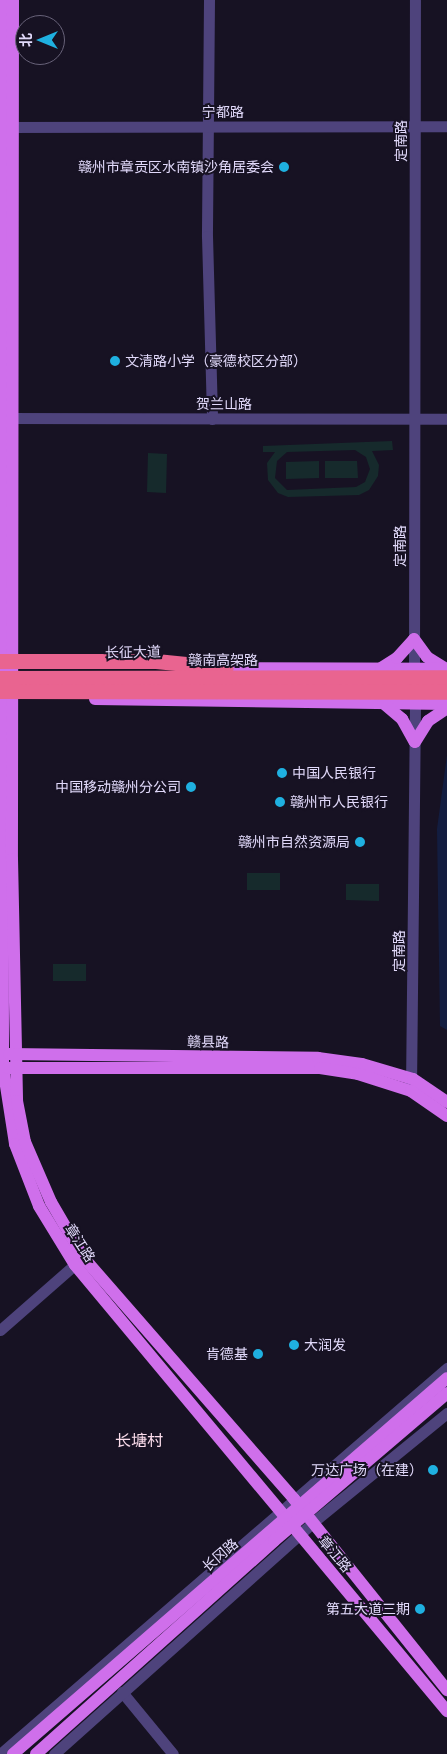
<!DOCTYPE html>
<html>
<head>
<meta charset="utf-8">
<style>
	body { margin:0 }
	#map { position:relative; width:447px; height:1754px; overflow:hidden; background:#171223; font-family:Poppins,"Noto Sans SC",sans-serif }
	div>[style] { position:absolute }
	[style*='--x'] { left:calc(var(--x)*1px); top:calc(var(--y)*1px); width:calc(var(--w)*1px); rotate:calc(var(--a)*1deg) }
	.green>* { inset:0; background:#162a2c }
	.water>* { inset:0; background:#131d40 }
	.minor>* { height:11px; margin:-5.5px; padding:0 5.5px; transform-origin:5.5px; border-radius:5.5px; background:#4e437c }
	.major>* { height:12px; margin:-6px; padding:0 6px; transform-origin:6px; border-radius:6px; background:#cf6feb }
	.highway-bridge>* { height:15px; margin:-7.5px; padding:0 7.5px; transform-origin:7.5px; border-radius:7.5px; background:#e96490 }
	.dots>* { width:14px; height:14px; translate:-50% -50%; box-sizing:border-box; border:2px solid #171223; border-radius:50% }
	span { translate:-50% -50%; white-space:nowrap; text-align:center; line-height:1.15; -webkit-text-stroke:4px #171223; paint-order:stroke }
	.street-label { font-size:14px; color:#e1d9fa }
	.poi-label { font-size:14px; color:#e1d9fa }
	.right { translate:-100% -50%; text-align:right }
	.left { translate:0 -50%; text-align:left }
	.quarter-label { font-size:16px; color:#fadbea }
	.north { position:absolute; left:15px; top:15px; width:50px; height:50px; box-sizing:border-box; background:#171223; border:1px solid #686279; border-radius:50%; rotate:270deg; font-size:14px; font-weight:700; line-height:20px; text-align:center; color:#e1d9fa }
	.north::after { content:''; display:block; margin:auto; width:18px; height:22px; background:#1fb0e0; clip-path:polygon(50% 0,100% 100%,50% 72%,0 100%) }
</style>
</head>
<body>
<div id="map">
	<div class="green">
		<i style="clip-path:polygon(evenodd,392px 441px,393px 450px,372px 451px,379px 465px,378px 476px,369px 490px,359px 495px,288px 497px,278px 493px,268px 480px,267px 463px,275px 452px,263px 452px,263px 446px,392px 441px,355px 450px,366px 457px,370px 469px,365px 482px,356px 487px,287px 490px,275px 478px,277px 461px,287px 452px,355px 450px)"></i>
		<i style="clip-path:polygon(148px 453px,167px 454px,166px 493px,147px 492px)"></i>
		<i style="clip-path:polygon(319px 461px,319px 478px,286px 479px,286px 462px)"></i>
		<i style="clip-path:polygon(325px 461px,357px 461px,358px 478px,325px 478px)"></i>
		<i style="clip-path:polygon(247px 873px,280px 873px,280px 890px,247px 890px)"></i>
		<i style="clip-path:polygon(346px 884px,379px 884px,379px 901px,346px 900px)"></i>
		<i style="clip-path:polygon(53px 964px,86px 964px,86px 981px,53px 981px)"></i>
	</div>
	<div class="water">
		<i style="clip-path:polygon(447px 755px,447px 1030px,440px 1026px,437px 829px)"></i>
	</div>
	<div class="minor">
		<i style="--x:209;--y:0;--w:236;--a:90.5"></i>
		<i style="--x:207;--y:236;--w:183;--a:88.4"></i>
		<i style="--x:4;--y:127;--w:443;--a:-0.1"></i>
		<i style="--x:4;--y:418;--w:443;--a:0.1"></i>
		<i style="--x:414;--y:678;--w:678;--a:-89.92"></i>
		<i style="--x:411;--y:1088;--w:394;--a:-89.4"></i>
		<i style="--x:0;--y:1330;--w:108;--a:-41.2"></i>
		<i style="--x:122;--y:1692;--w:80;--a:50.6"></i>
		<i style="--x:0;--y:1754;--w:591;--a:-40.81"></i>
		<i style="--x:54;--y:1754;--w:346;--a:-41.8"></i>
		<i style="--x:312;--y:1523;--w:174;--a:-39.2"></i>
	</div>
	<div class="major">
		<i style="--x:1;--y:0;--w:1067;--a:89.89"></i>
		<i style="--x:3;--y:1067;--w:78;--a:81.1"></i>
		<i style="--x:15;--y:1144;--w:66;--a:68.8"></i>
		<i style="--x:39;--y:1206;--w:69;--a:58.6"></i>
		<i style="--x:75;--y:1265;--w:581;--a:50.17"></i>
		<i style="--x:13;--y:0;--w:859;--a:90.07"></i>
		<i style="--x:12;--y:859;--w:242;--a:88.8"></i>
		<i style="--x:17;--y:1101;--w:42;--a:79"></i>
		<i style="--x:25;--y:1142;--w:65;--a:66.6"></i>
		<i style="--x:51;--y:1202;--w:64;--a:59.8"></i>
		<i style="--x:83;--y:1257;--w:321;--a:48.9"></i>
		<i style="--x:294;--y:1499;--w:245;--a:51.3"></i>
		<i style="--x:414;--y:639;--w:22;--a:54"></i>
		<i style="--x:427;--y:657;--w:19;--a:32"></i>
		<i style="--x:217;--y:668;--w:230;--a:0.2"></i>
		<i style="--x:381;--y:668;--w:19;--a:-32"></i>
		<i style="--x:397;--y:658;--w:25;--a:-48"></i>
		<i style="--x:95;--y:699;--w:352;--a:0.8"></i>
		<i style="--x:383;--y:703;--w:25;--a:40"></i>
		<i style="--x:402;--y:719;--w:26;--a:61"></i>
		<i style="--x:415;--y:742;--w:25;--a:-58"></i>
		<i style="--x:428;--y:721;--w:23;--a:-34"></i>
		<i style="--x:9;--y:1054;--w:309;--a:0.7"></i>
		<i style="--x:318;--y:1058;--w:44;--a:7.8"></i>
		<i style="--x:362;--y:1064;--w:53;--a:16.4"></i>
		<i style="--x:413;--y:1079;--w:41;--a:34.1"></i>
		<i style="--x:8;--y:1068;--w:312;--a:0"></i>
		<i style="--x:320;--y:1068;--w:38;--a:9"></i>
		<i style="--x:358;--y:1074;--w:56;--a:17.8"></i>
		<i style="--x:411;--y:1091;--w:44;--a:34.8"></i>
		<i style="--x:13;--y:1754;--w:574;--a:-40.9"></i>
		<i style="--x:36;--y:1754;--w:319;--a:-41.8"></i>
		<i style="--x:274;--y:1541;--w:228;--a:-40.5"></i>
	</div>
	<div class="highway-bridge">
		<i style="--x:0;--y:661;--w:156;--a:0"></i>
		<i style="--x:156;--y:661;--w:70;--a:5.7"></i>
		<i style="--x:0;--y:678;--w:447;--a:-0.1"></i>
		<i style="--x:0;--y:691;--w:447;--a:0.1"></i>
	</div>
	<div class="dots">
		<i style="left:284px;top:167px;background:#1fb0e0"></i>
		<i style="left:115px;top:361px;background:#1fb0e0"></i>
		<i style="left:282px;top:773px;background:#1fb0e0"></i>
		<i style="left:191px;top:787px;background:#1fb0e0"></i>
		<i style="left:280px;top:802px;background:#1fb0e0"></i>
		<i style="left:360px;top:842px;background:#1fb0e0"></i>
		<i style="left:294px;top:1345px;background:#1fb0e0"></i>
		<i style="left:258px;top:1354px;background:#1fb0e0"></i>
		<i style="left:433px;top:1470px;background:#1fb0e0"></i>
		<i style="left:420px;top:1609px;background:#1fb0e0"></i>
	</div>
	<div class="street-label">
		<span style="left:223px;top:112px">宁都路</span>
		<span style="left:401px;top:141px;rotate:-90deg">定南路</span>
		<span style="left:224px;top:404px">贺兰山路</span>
		<span style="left:400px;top:546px;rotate:-90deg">定南路</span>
		<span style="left:133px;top:652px;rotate:-1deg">长征大道</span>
		<span style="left:223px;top:660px">赣南高架路</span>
		<span style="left:399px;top:951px;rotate:-90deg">定南路</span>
		<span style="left:208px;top:1042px;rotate:1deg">赣县路</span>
		<span style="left:80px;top:1243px;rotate:57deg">章江路</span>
		<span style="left:335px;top:1554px;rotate:50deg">章江路</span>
		<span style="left:220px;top:1555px;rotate:-41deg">长冈路</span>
	</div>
	<div class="poi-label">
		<span class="right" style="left:274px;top:167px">赣州市章贡区水南镇沙角居委会</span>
		<span class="left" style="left:125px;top:361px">文清路小学（豪德校区分部）</span>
		<span class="left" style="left:292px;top:773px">中国人民银行</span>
		<span class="right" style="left:181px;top:787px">中国移动赣州分公司</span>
		<span class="left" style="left:290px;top:802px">赣州市人民银行</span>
		<span class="right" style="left:350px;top:842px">赣州市自然资源局</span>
		<span class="left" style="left:304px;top:1345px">大润发</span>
		<span class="right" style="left:248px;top:1354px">肯德基</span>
		<span class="right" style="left:423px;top:1470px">万达广场（在建）</span>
		<span class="right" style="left:410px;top:1609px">第五大道三期</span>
	</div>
	<div class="quarter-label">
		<span style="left:139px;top:1441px">长塘村</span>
	</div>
	<div class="north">北</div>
</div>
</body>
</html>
